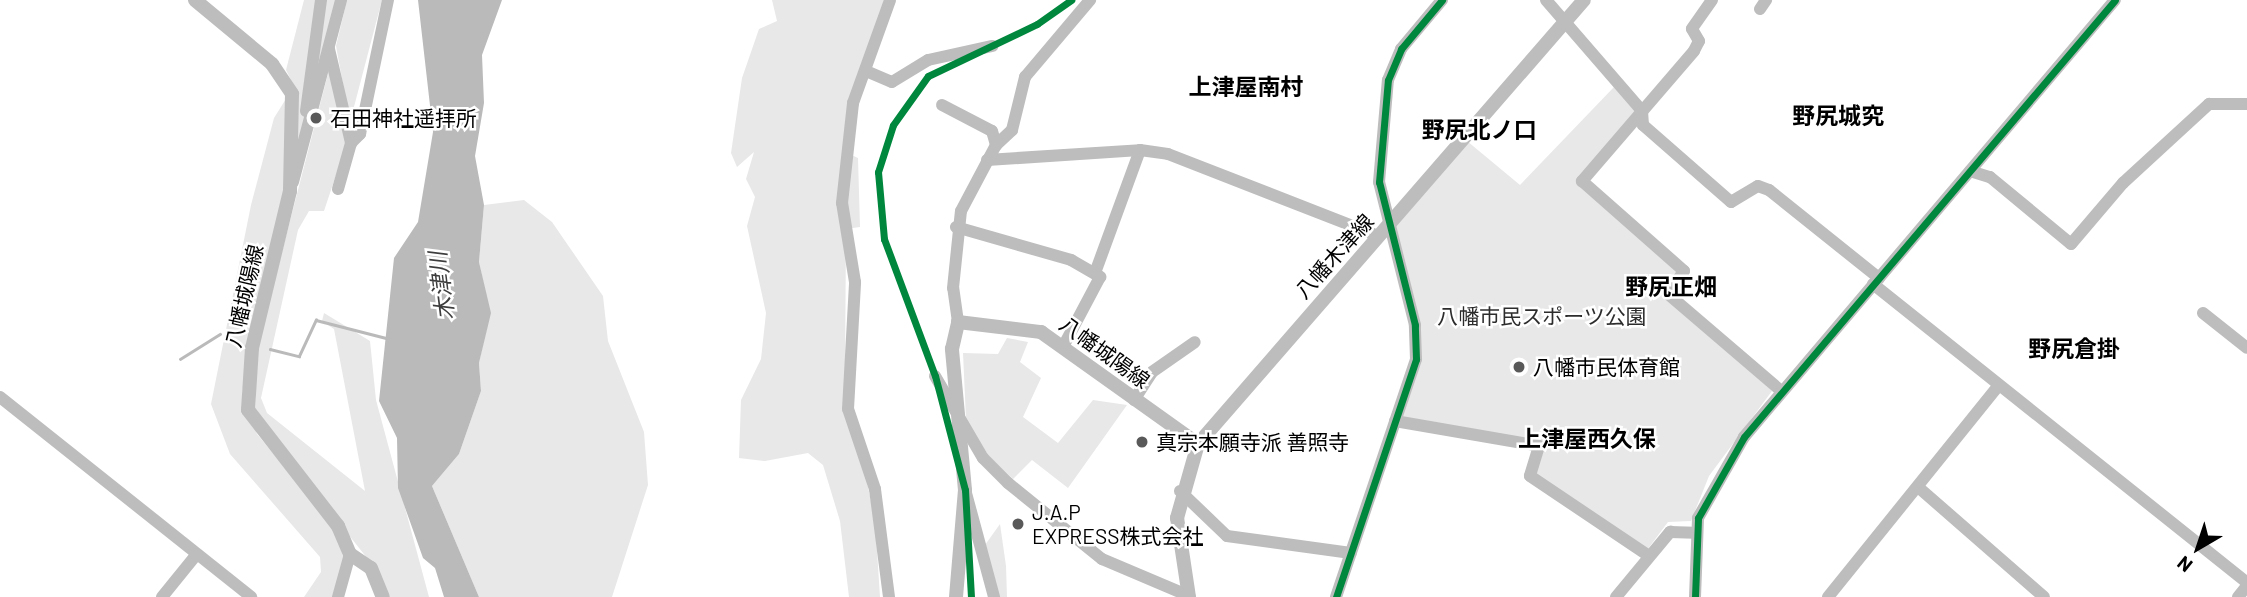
<!DOCTYPE html>
<html>
<head>
<meta charset="utf-8">
<style>
	body { margin:0 }
	#map { position:relative; width:2247px; height:597px; overflow:hidden; background:#fff; font-family:Barlow,"Noto Sans JP",sans-serif }
	div>[style] { position:absolute }
	[style*='--x'] { left:calc(var(--x)*1px); top:calc(var(--y)*1px); width:calc(var(--w)*1px); rotate:calc(var(--a)*1deg) }
	.green>* { inset:0; background:#e8e8e8 }
	.water>* { inset:0; background:#bababa }
	.stream>* { height:2.5px; margin:-1.25px; padding:0 1.25px; transform-origin:1.25px; border-radius:1.25px; background:#bababa }
	.minor>* { height:12px; margin:-6px; padding:0 6px; transform-origin:6px; border-radius:6px; background:#bdbdbd }
	.major>* { height:14px; margin:-7px; padding:0 7px; transform-origin:7px; border-radius:7px; background:#bdbdbd }
	.cycleway>* { height:7px; margin:-3.5px; padding:0 3.5px; transform-origin:3.5px; border-radius:3.5px; background:#00873e }
	.dots>* { width:19px; height:19px; translate:-50% -50%; box-sizing:border-box; border:4px solid #fff; border-radius:50% }
	span { translate:-50% -50%; white-space:nowrap; text-align:center; line-height:1.15; -webkit-text-stroke:5px #fff; paint-order:stroke }
	.poi-label { font-size:21px; color:#000 }
	.left { translate:0 -50%; text-align:left }
	.street-label { font-size:21px; color:#000 }
	.park-label { font-size:21px; color:#2c2c2c }
	.neighbourhood-label { font-size:23px; color:#000; font-weight:700 }
	.water-label { font-size:23px; color:#3d3d3d; font-style:italic }
	.north { position:absolute; left:2163px; top:513px; width:70px; height:70px; -webkit-text-stroke:5px #fff; paint-order:stroke; rotate:219deg; font-size:19px; font-weight:700; line-height:28px; text-align:center; color:#000 }
	.north::after { content:''; display:block; margin:auto; width:24px; height:32px; background:#000; clip-path:polygon(50% 0,100% 100%,50% 72%,0 100%) }
</style>
</head>
<body>
<div id="map">
	<div class="green">
		<i style="clip-path:polygon(304px 0,337px 0,293px 171px,294px 86px,286px 70px)"></i>
		<i style="clip-path:polygon(347px 0,382px 0,350px 122px,336px 46px)"></i>
		<i style="clip-path:polygon(772px 0,884px 0,847px 153px,858px 158px,860px 227px,846px 229px,845px 378px,875px 520px,880px 597px,849px 597px,840px 521px,823px 465px,808px 453px,765px 461px,739px 458px,741px 400px,761px 359px,766px 313px,747px 226px,755px 197px,746px 179px,754px 152px,737px 167px,731px 153px,742px 78px,759px 29px,777px 21px)"></i>
		<i style="clip-path:polygon(331px 62px,346px 145px,324px 211px,309px 211px,298px 230px,261px 398px,267px 413px,365px 491px,334px 329px,322px 321px,324px 313px,370px 341px,376px 400px,429px 597px,386px 597px,371px 563px,255px 417px,257px 349px)"></i>
		<i style="clip-path:polygon(1614px 87px,1638px 111px,1577px 180px,1678px 273px,1664px 293px,1772px 391px,1709px 476px,1691px 521px,1668px 522px,1647px 550px,1536px 475px,1543px 443px,1402px 417px,1420px 362px,1390px 227px,1467px 141px,1520px 185px)"></i>
		<i style="clip-path:polygon(289px 94px,283px 212px,242px 392px,257px 434px,336px 530px,344px 560px,332px 597px,304px 597px,321px 572px,320px 557px,230px 454px,211px 404px,251px 205px,274px 118px)"></i>
		<i style="clip-path:polygon(524px 200px,552px 222px,603px 296px,608px 341px,644px 432px,648px 485px,612px 597px,479px 597px,432px 486px,459px 454px,481px 391px,479px 363px,490px 313px,479px 262px,484px 205px)"></i>
		<i style="clip-path:polygon(1007px 338px,1028px 342px,1020px 362px,1041px 378px,1023px 417px,1058px 443px,1093px 400px,1127px 405px,1068px 488px,1032px 460px,1013px 479px,988px 455px,966px 419px,963px 353px,998px 354px)"></i>
		<i style="clip-path:polygon(1000px 524px,1006px 566px,1007px 597px,996px 597px,985px 545px)"></i>
	</div>
	<div class="water">
		<i style="clip-path:polygon(418px 0,502px 0,482px 55px,484px 103px,475px 156px,484px 205px,479px 262px,491px 313px,479px 363px,481px 391px,459px 454px,432px 486px,479px 597px,444px 597px,435px 568px,423px 558px,398px 488px,397px 438px,379px 401px,394px 258px,418px 222px,433px 132px)"></i>
	</div>
	<div class="stream">
		<i style="--x:270;--y:349;--w:30;--a:14"></i>
		<i style="--x:299;--y:356;--w:40;--a:-65"></i>
		<i style="--x:316;--y:320;--w:72;--a:14.4"></i>
		<i style="--x:180;--y:359;--w:47;--a:-32"></i>
	</div>
	<div class="minor">
		<i style="--x:1546;--y:0;--w:147;--a:49.1"></i>
		<i style="--x:1642;--y:111;--w:14;--a:86"></i>
		<i style="--x:1643;--y:125;--w:117;--a:41.2"></i>
		<i style="--x:1731;--y:202;--w:31;--a:-31"></i>
		<i style="--x:1758;--y:186;--w:12;--a:20"></i>
		<i style="--x:1769;--y:190;--w:141;--a:38.7"></i>
		<i style="--x:1712;--y:0;--w:35;--a:125"></i>
		<i style="--x:1692;--y:29;--w:14;--a:60"></i>
		<i style="--x:1699;--y:41;--w:11;--a:117"></i>
		<i style="--x:1694;--y:51;--w:172;--a:130.7"></i>
		<i style="--x:1582;--y:181;--w:136;--a:41.4"></i>
		<i style="--x:1684;--y:271;--w:28;--a:125"></i>
		<i style="--x:1668;--y:294;--w:148;--a:40.6"></i>
		<i style="--x:1760;--y:9;--w:11;--a:-56"></i>
		<i style="--x:329;--y:49;--w:97;--a:76.8"></i>
		<i style="--x:866;--y:71;--w:28;--a:23"></i>
		<i style="--x:892;--y:82;--w:42;--a:-31.4"></i>
		<i style="--x:928;--y:60;--w:66;--a:-12.3"></i>
		<i style="--x:942;--y:105;--w:56;--a:27.5"></i>
		<i style="--x:992;--y:131;--w:15;--a:74"></i>
		<i style="--x:306;--y:111;--w:112;--a:-82.3"></i>
		<i style="--x:987;--y:160;--w:153;--a:-3.7"></i>
		<i style="--x:1140;--y:150;--w:28;--a:8"></i>
		<i style="--x:1168;--y:154;--w:223;--a:21.3"></i>
		<i style="--x:1970;--y:171;--w:21;--a:17"></i>
		<i style="--x:1990;--y:177;--w:105;--a:39.6"></i>
		<i style="--x:2071;--y:244;--w:80;--a:-49.6"></i>
		<i style="--x:2123;--y:183;--w:117;--a:-42.6"></i>
		<i style="--x:2209;--y:104;--w:38;--a:0"></i>
		<i style="--x:293;--y:182;--w:188;--a:-75.2"></i>
		<i style="--x:338;--y:189;--w:48;--a:-74.2"></i>
		<i style="--x:351;--y:143;--w:13;--a:-45"></i>
		<i style="--x:360;--y:134;--w:137;--a:-78.2"></i>
		<i style="--x:956;--y:227;--w:120;--a:16"></i>
		<i style="--x:1071;--y:260;--w:34;--a:30"></i>
		<i style="--x:1100;--y:277;--w:77;--a:117.9"></i>
		<i style="--x:1095;--y:273;--w:131;--a:-69.9"></i>
		<i style="--x:1873;--y:284;--w:479;--a:38.6"></i>
		<i style="--x:2203;--y:313;--w:56;--a:38.5"></i>
		<i style="--x:958;--y:322;--w:34;--a:-98"></i>
		<i style="--x:953;--y:288;--w:77;--a:-84.1"></i>
		<i style="--x:961;--y:211;--w:75;--a:-62.1"></i>
		<i style="--x:996;--y:145;--w:22;--a:-43"></i>
		<i style="--x:1012;--y:130;--w:55;--a:-76.2"></i>
		<i style="--x:1025;--y:77;--w:101;--a:-49.8"></i>
		<i style="--x:935;--y:376;--w:95;--a:59.7"></i>
		<i style="--x:983;--y:458;--w:35;--a:45"></i>
		<i style="--x:1008;--y:483;--w:121;--a:39"></i>
		<i style="--x:1102;--y:559;--w:95;--a:23"></i>
		<i style="--x:0;--y:397;--w:321;--a:38.5"></i>
		<i style="--x:1134;--y:400;--w:33;--a:-57"></i>
		<i style="--x:1152;--y:372;--w:52;--a:-34.9"></i>
		<i style="--x:1395;--y:421;--w:146;--a:9.8"></i>
		<i style="--x:1539;--y:446;--w:31;--a:107"></i>
		<i style="--x:1530;--y:476;--w:143;--a:33.9"></i>
		<i style="--x:1918;--y:487;--w:167;--a:41.1"></i>
		<i style="--x:1180;--y:491;--w:65;--a:43.8"></i>
		<i style="--x:1227;--y:536;--w:125;--a:7.8"></i>
		<i style="--x:966;--y:493;--w:108;--a:74.9"></i>
		<i style="--x:162;--y:597;--w:55;--a:-50.9"></i>
		<i style="--x:338;--y:597;--w:45;--a:-74.4"></i>
		<i style="--x:889;--y:597;--w:109;--a:-97.4"></i>
		<i style="--x:875;--y:489;--w:84;--a:-108.6"></i>
		<i style="--x:848;--y:409;--w:127;--a:-86.8"></i>
		<i style="--x:855;--y:282;--w:80;--a:-99.3"></i>
		<i style="--x:842;--y:203;--w:101;--a:-83.7"></i>
		<i style="--x:853;--y:103;--w:109;--a:-70.2"></i>
		<i style="--x:1336;--y:597;--w:251;--a:-71.4"></i>
		<i style="--x:1416;--y:359;--w:34;--a:-92"></i>
		<i style="--x:1415;--y:325;--w:147;--a:-104.1"></i>
		<i style="--x:1379;--y:182;--w:102;--a:-85"></i>
		<i style="--x:1388;--y:80;--w:34;--a:-67"></i>
		<i style="--x:1401;--y:49;--w:64;--a:-50.1"></i>
		<i style="--x:1616;--y:597;--w:85;--a:-50.3"></i>
		<i style="--x:1670;--y:532;--w:24;--a:2"></i>
		<i style="--x:1695;--y:597;--w:79;--a:-87.8"></i>
		<i style="--x:1698;--y:518;--w:93;--a:-60.4"></i>
		<i style="--x:1744;--y:437;--w:573;--a:-49.67"></i>
		<i style="--x:1828;--y:597;--w:271;--a:-51.1"></i>
		<i style="--x:2238;--y:597;--w:14;--a:-51"></i>
	</div>
	<div class="major">
		<i style="--x:195;--y:0;--w:100;--a:39.7"></i>
		<i style="--x:272;--y:64;--w:36;--a:56"></i>
		<i style="--x:292;--y:94;--w:97;--a:91.2"></i>
		<i style="--x:290;--y:191;--w:162;--a:103.6"></i>
		<i style="--x:252;--y:348;--w:62;--a:93.7"></i>
		<i style="--x:248;--y:410;--w:147;--a:52.2"></i>
		<i style="--x:338;--y:526;--w:30;--a:67"></i>
		<i style="--x:350;--y:554;--w:25;--a:34"></i>
		<i style="--x:371;--y:568;--w:31;--a:68"></i>
		<i style="--x:956;--y:597;--w:107;--a:-85.2"></i>
		<i style="--x:965;--y:490;--w:142;--a:-95.3"></i>
		<i style="--x:952;--y:349;--w:28;--a:-77"></i>
		<i style="--x:958;--y:322;--w:84;--a:6.9"></i>
		<i style="--x:1041;--y:332;--w:193;--a:35.5"></i>
		<i style="--x:1189;--y:597;--w:80;--a:-98.6"></i>
		<i style="--x:1177;--y:518;--w:77;--a:-74.2"></i>
		<i style="--x:1198;--y:444;--w:588;--a:-49"></i>
	</div>
	<div class="cycleway">
		<i style="--x:971;--y:597;--w:107;--a:-93.2"></i>
		<i style="--x:965;--y:490;--w:118;--a:-104.7"></i>
		<i style="--x:935;--y:376;--w:146;--a:-110.4"></i>
		<i style="--x:884;--y:239;--w:67;--a:-95.1"></i>
		<i style="--x:878;--y:172;--w:49;--a:-72.3"></i>
		<i style="--x:893;--y:125;--w:60;--a:-54.5"></i>
		<i style="--x:928;--y:76;--w:121;--a:-25.5"></i>
		<i style="--x:1037;--y:24;--w:42;--a:-35.2"></i>
		<i style="--x:1336;--y:597;--w:251;--a:-71.4"></i>
		<i style="--x:1416;--y:359;--w:34;--a:-92"></i>
		<i style="--x:1415;--y:325;--w:147;--a:-104.1"></i>
		<i style="--x:1379;--y:182;--w:102;--a:-85"></i>
		<i style="--x:1388;--y:80;--w:34;--a:-67"></i>
		<i style="--x:1401;--y:49;--w:64;--a:-50.1"></i>
		<i style="--x:1695;--y:597;--w:79;--a:-87.8"></i>
		<i style="--x:1698;--y:518;--w:93;--a:-60.4"></i>
		<i style="--x:1744;--y:437;--w:573;--a:-49.67"></i>
	</div>
	<div class="dots">
		<i style="left:316px;top:118px;background:#595959"></i>
		<i style="left:1519px;top:367px;background:#595959"></i>
		<i style="left:1142px;top:442px;background:#595959"></i>
		<i style="left:1018px;top:524px;background:#595959"></i>
	</div>
	<div class="poi-label">
		<span class="left" style="left:330px;top:118px">石田神社遥拝所</span>
		<span class="left" style="left:1533px;top:367px">八幡市民体育館</span>
		<span class="left" style="left:1156px;top:442px">真宗本願寺派 善照寺</span>
		<span class="left" style="left:1032px;top:524px">J.A.P<br>EXPRESS株式会社</span>
	</div>
	<div class="street-label">
		<span style="left:1334px;top:256px;rotate:-48deg">八幡木津線</span>
		<span style="left:244px;top:296px;rotate:-77deg">八幡城陽線</span>
		<span style="left:1105px;top:352px;rotate:36deg">八幡城陽線</span>
	</div>
	<div class="park-label">
		<span style="left:1542px;top:316px">八幡市民スポーツ公園</span>
	</div>
	<div class="neighbourhood-label">
		<span style="left:1246px;top:86px">上津屋南村</span>
		<span style="left:1838px;top:115px">野尻城究</span>
		<span style="left:1479px;top:129px">野尻北ノ口</span>
		<span style="left:1671px;top:286px">野尻正畑</span>
		<span style="left:2074px;top:348px">野尻倉掛</span>
		<span style="left:1587px;top:438px">上津屋西久保</span>
	</div>
	<div class="water-label">
		<span style="left:441px;top:286px;rotate:-97deg">木津川</span>
	</div>
	<div class="north">N</div>
</div>
</body>
</html>
